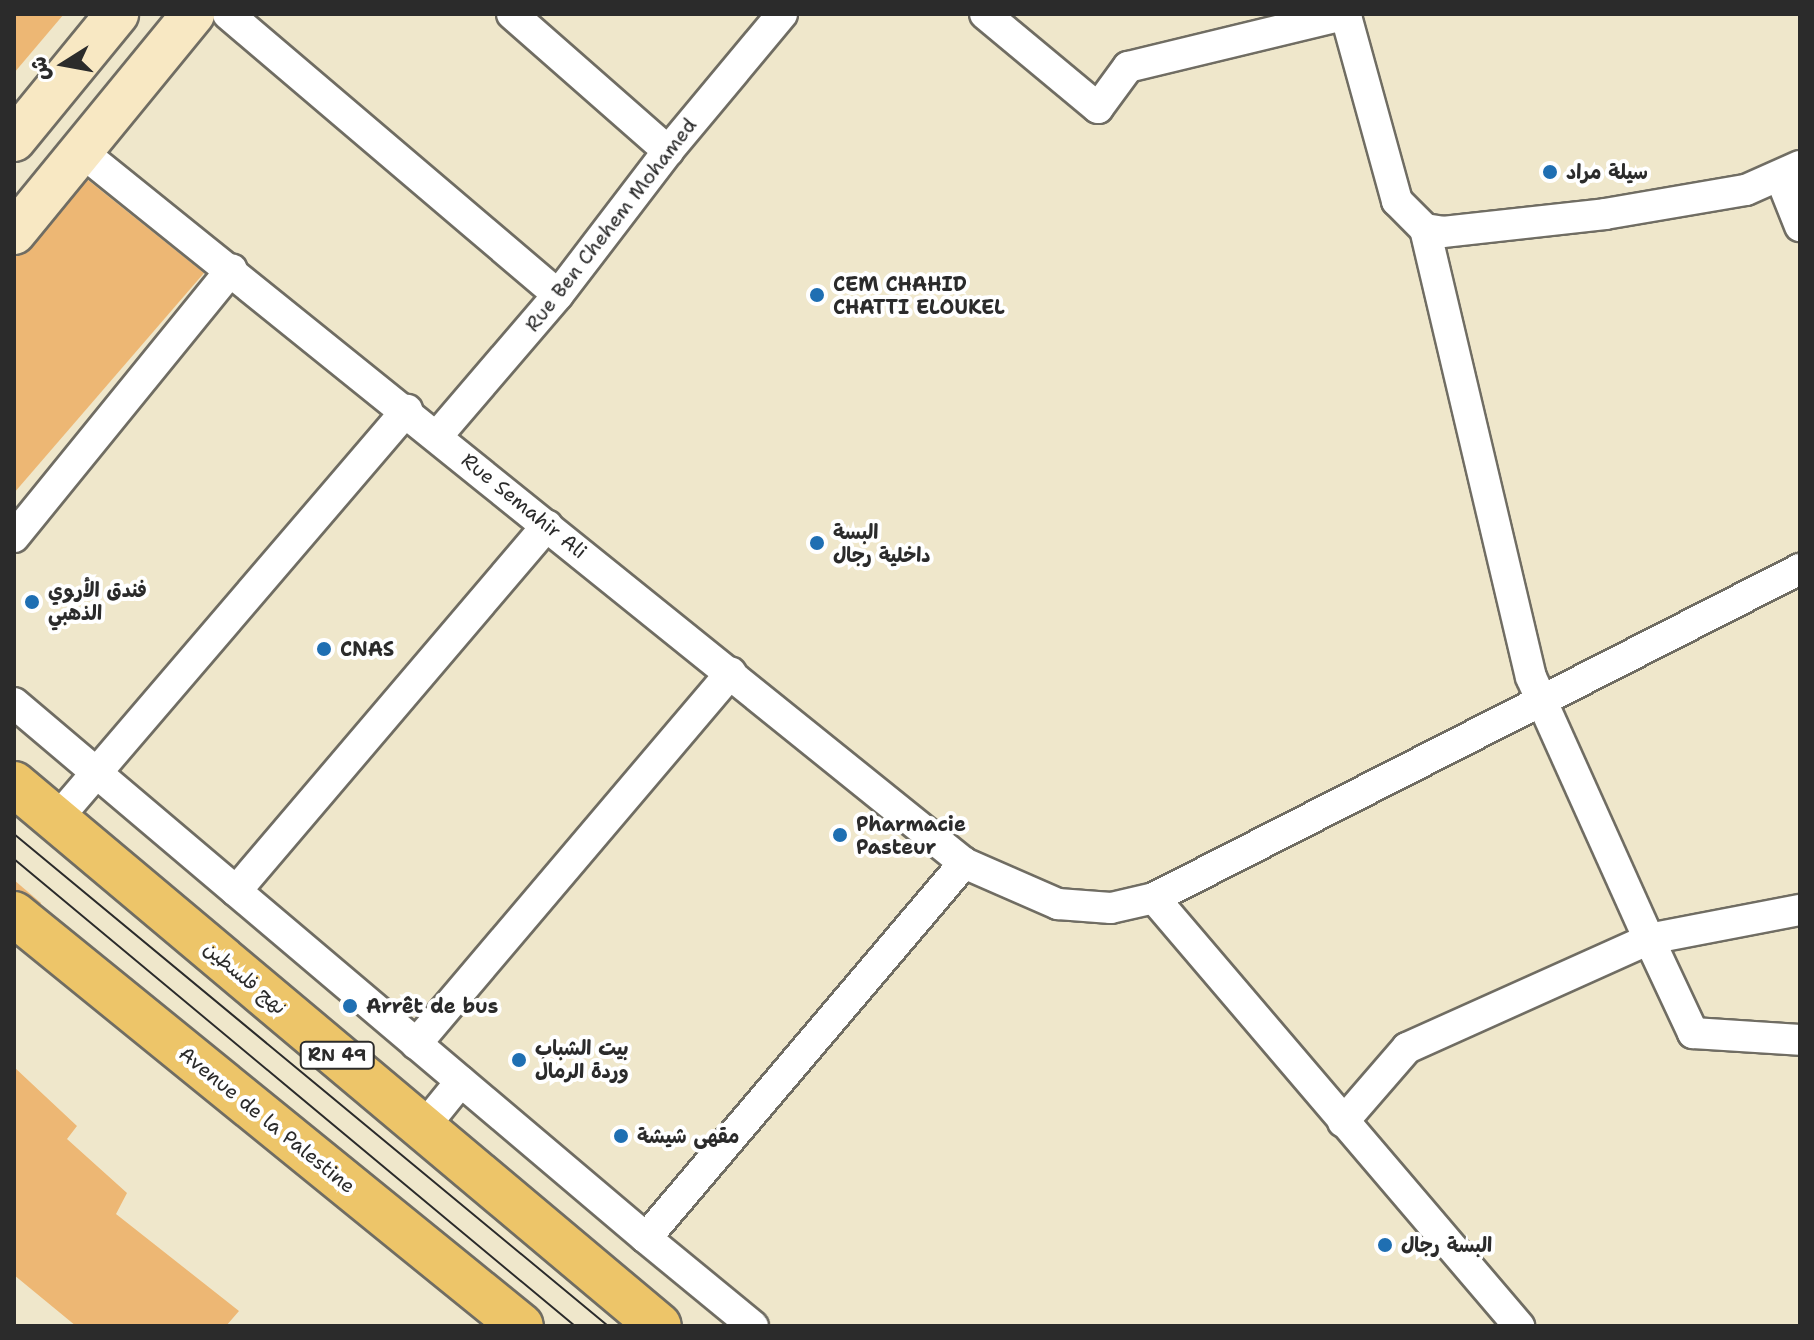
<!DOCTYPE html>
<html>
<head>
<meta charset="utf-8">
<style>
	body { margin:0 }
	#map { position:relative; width:1814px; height:1340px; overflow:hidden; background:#efe7cb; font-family:"Shantell Sans","Playpen Sans Arabic",sans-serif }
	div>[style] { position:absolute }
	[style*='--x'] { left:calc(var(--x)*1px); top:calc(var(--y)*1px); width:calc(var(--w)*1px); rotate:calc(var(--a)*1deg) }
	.building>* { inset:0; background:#edb774 }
	.roads { filter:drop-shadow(2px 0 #706d63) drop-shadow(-2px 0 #706d63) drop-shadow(0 2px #706d63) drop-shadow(0 -2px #706d63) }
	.minor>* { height:30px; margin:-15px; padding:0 15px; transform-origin:15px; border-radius:15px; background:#fff }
	.secondary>* { height:42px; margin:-21px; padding:0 21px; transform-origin:21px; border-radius:21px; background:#f8e8c3 }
	.primary>* { height:44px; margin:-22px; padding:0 22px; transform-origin:22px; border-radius:22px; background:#edc569 }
	.tram>* { height:2px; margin:-1px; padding:0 1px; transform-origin:1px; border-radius:1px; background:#2b2b2b }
	.dots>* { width:22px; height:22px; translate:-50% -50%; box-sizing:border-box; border:4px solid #fff; border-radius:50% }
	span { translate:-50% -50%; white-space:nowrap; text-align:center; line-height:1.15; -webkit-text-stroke:8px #fff; paint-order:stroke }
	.shield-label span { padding:2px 6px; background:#fff; border:2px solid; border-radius:6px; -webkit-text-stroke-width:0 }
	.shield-label { font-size:18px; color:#2b2b2b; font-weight:700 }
	.poi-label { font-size:20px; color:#2b2b2b; font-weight:700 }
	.left { translate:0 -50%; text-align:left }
	.street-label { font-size:20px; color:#2b2b2b }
	.frame { position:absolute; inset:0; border:16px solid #2b2b2b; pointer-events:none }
	.north { position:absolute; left:24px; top:24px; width:80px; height:80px; -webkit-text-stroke:6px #fff; paint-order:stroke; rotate:259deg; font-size:22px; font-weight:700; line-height:32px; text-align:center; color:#2b2b2b }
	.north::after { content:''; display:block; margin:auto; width:28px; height:36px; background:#2b2b2b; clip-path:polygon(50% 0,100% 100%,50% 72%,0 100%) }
</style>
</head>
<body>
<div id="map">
	<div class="building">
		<i style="clip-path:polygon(14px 14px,64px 14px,14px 73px)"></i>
		<i style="clip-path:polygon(83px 176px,204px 273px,14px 493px,14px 257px)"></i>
		<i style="clip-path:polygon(14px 880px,41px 903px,38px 909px,14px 893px)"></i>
		<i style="clip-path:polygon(14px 1067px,77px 1126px,67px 1139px,127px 1193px,116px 1214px,239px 1311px,226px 1326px,76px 1326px,14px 1275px)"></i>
	</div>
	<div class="roads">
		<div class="minor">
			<i style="--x:228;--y:14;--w:433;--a:40.4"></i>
			<i style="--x:512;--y:14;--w:208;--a:41.3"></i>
			<i style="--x:985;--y:14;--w:147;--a:39.8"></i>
			<i style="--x:1098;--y:108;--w:51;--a:-53.8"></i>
			<i style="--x:1128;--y:67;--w:225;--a:-13.6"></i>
			<i style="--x:1346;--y:16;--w:192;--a:74.6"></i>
			<i style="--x:1397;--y:201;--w:40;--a:45"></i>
			<i style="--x:1425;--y:229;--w:18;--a:9"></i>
			<i style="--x:1443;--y:232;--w:163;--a:-6.3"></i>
			<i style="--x:1605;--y:214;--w:143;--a:-9.7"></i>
			<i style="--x:1746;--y:190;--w:59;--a:-24"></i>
			<i style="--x:82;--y:152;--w:1133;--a:38.87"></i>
			<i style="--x:1780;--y:176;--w:54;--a:68.2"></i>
			<i style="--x:1425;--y:229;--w:460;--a:76.7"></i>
			<i style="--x:1531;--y:677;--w:287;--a:65.8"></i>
			<i style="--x:1649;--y:939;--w:154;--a:-10.9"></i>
			<i style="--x:438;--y:435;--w:184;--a:-49.4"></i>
			<i style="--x:558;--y:295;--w:181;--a:-52.6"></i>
			<i style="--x:668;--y:151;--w:178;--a:-50.2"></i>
			<i style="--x:14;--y:537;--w:345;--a:-50.9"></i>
			<i style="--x:14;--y:703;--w:828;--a:40.25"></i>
			<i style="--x:56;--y:820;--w:540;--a:-49.43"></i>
			<i style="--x:236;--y:891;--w:480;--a:-49.6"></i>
			<i style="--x:1154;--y:898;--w:563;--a:49.54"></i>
			<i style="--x:416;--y:1044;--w:487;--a:-49.7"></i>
			<i style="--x:1343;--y:1122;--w:98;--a:-49.1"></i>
			<i style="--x:1407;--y:1048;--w:265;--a:-24.2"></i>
			<i style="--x:1649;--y:939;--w:104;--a:64.9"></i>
			<i style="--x:1693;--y:1033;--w:107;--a:3.7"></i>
			<i style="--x:423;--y:1128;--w:60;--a:-51"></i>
			<i style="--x:753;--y:1326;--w:139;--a:-140.6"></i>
			<i style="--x:646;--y:1238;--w:492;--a:-49.7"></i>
			<i style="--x:964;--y:863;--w:103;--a:23.6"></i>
			<i style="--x:1058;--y:904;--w:53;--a:4.3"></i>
			<i style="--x:1111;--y:908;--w:44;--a:-13.1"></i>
			<i style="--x:1154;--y:898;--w:725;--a:-26.99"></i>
		</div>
		<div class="secondary">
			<i style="--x:14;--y:140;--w:163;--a:-50.7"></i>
			<i style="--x:14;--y:233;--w:283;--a:-50.7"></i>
		</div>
		<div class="primary">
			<i style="--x:14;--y:784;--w:842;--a:40.04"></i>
			<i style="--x:14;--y:914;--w:653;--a:39.1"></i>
		</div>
	</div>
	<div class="tram">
		<i style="--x:14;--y:834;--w:771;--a:39.63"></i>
		<i style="--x:14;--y:859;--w:730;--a:39.78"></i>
	</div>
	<div class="dots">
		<i style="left:1550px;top:172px;background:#1f6fb2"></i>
		<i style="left:817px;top:295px;background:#1f6fb2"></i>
		<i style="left:817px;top:543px;background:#1f6fb2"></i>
		<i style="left:32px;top:602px;background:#1f6fb2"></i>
		<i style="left:324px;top:649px;background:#1f6fb2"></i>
		<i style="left:840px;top:835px;background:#1f6fb2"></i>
		<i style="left:350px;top:1006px;background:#1f6fb2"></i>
		<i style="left:519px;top:1060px;background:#1f6fb2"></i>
		<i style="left:621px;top:1136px;background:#1f6fb2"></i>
		<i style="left:1385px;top:1245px;background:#1f6fb2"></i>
	</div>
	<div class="shield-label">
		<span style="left:337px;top:1055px">RN 49</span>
	</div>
	<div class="poi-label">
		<span class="left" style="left:1566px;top:172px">سيلة مراد</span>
		<span class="left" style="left:833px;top:296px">CEM CHAHID<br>CHATTI ELOUKEL</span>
		<span class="left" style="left:833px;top:544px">البسة<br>داخلية رجال</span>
		<span class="left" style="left:48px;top:602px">فندق الأروي<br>الذهبي</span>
		<span class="left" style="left:340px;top:649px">CNAS</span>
		<span class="left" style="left:856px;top:836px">Pharmacie<br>Pasteur</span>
		<span class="left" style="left:366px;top:1006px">Arrêt de bus</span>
		<span class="left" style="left:535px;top:1060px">بيت الشباب<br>وردة الرمال</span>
		<span class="left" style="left:637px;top:1136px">مقهى شيشة</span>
		<span class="left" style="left:1401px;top:1245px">البسة رجال</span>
	</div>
	<div class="street-label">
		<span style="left:611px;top:225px;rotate:-52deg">Rue Ben Chehem Mohamed</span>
		<span style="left:524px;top:506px;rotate:39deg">Rue Semahir Ali</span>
		<span style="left:245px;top:978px;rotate:40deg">نهج فلسطين</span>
		<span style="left:267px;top:1120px;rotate:39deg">Avenue de la Palestine</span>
	</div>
	<div class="frame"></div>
	<div class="north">ش</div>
</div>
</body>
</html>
